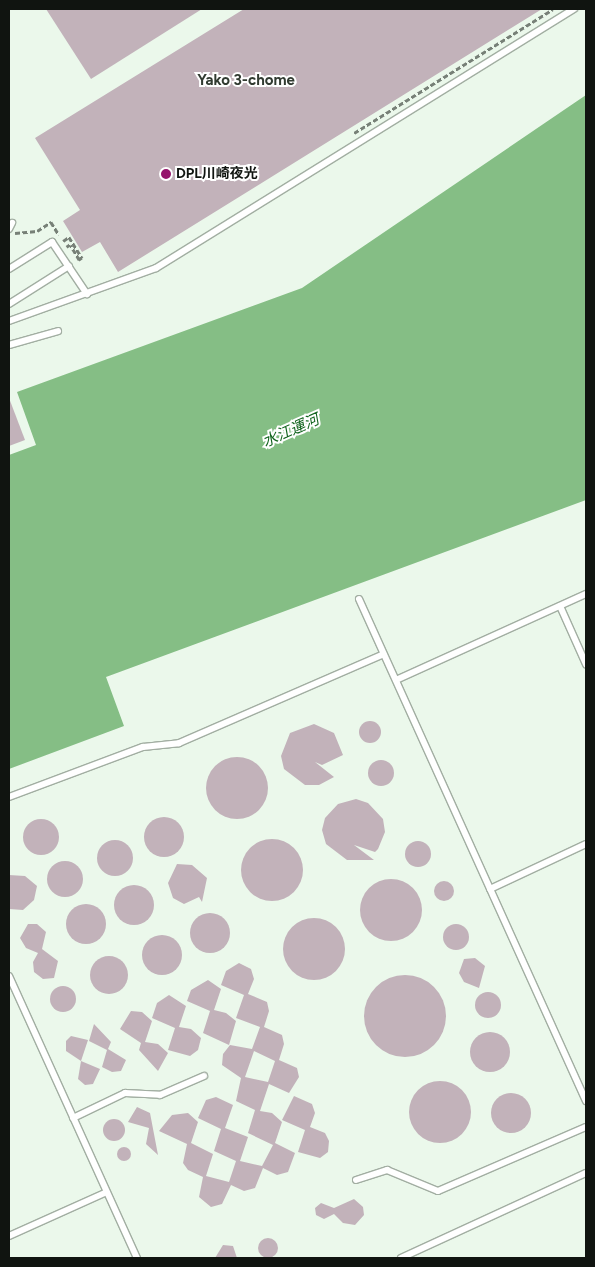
<!DOCTYPE html>
<html>
<head>
<meta charset="utf-8">
<style>
	body { margin:0 }
	#map { position:relative; width:595px; height:1267px; overflow:hidden; background:#ebf8eb; font-family:Figtree,"Noto Sans JP",sans-serif }
	div>[style] { position:absolute }
	[style*='--x'] { left:calc(var(--x)*1px); top:calc(var(--y)*1px); width:calc(var(--w)*1px); rotate:calc(var(--a)*1deg) }
	.water>* { inset:0; background:#85be85 }
	.building>* { inset:0; background:#c2b2ba }
	.round { border-radius:50% }
	.path>* { height:2.5px; margin-top:-1.25px; transform-origin:0; background:repeating-linear-gradient(90deg,#778077 0 5px,transparent 0 7.5px) }
	.roads { filter:drop-shadow(1px 0 #a2aea2) drop-shadow(-1px 0 #a2aea2) drop-shadow(0 1px #a2aea2) drop-shadow(0 -1px #a2aea2) }
	.service>* { height:6px; margin:-3px; padding:0 3px; transform-origin:3px; border-radius:3px; background:#fff }
	.dots>* { width:14px; height:14px; translate:-50% -50%; box-sizing:border-box; border:2px solid #fff; border-radius:50% }
	span { translate:-50% -50%; white-space:nowrap; text-align:center; line-height:1.15; -webkit-text-stroke:4px #fff; paint-order:stroke }
	.poi-label { font-size:14px; color:#101410; font-weight:700 }
	.left { translate:0 -50%; text-align:left }
	.neighbourhood-label { font-size:15px; color:#313b31; font-weight:700 }
	.water-label { font-size:15px; color:#11641d; font-style:italic }
	.frame { position:absolute; inset:0; border:10px solid #101410; pointer-events:none }
</style>
</head>
<body>
<div id="map">
	<div class="water">
		<i style="clip-path:polygon(586px 95px,586px 500px,106px 677px,124px 726px,9px 769px,9px 455px,36px 445px,17px 392px,302px 288px)"></i>
	</div>
	<div class="building">
		<i style="clip-path:polygon(46px 9px,202px 9px,91px 79px)"></i>
		<i style="clip-path:polygon(244px 9px,542px 9px,118px 272px,100px 242px,82px 252px,63px 221px,80px 210px,35px 138px)"></i>
		<i style="clip-path:polygon(9px 398px,25px 440px,9px 446px)"></i>
		<i class="round" style="left:359px;top:721px;width:22px;height:22px"></i>
		<i style="clip-path:polygon(314px 724px,334px 733px,343px 755px,322px 765px,315px 762px,334px 777px,319px 785px,305px 785px,284px 769px,281px 756px,290px 733px)"></i>
		<i class="round" style="left:206px;top:757px;width:62px;height:62px"></i>
		<i class="round" style="left:368px;top:760px;width:26px;height:26px"></i>
		<i style="clip-path:polygon(356px 799px,368px 803px,383px 819px,385px 832px,378px 849px,375px 852px,354px 845px,374px 860px,347px 860px,326px 844px,322px 830px,325px 818px,338px 804px)"></i>
		<i class="round" style="left:144px;top:817px;width:40px;height:40px"></i>
		<i class="round" style="left:23px;top:819px;width:36px;height:36px"></i>
		<i class="round" style="left:241px;top:839px;width:62px;height:62px"></i>
		<i class="round" style="left:97px;top:840px;width:36px;height:36px"></i>
		<i class="round" style="left:405px;top:841px;width:26px;height:26px"></i>
		<i class="round" style="left:47px;top:861px;width:36px;height:36px"></i>
		<i style="clip-path:polygon(177px 864px,192px 865px,207px 878px,202px 902px,199px 897px,184px 904px,173px 898px,168px 883px)"></i>
		<i style="clip-path:polygon(9px 875px,25px 876px,37px 886px,34px 900px,23px 910px,9px 909px)"></i>
		<i class="round" style="left:360px;top:879px;width:62px;height:62px"></i>
		<i class="round" style="left:434px;top:881px;width:20px;height:20px"></i>
		<i class="round" style="left:114px;top:885px;width:40px;height:40px"></i>
		<i class="round" style="left:66px;top:904px;width:40px;height:40px"></i>
		<i class="round" style="left:190px;top:913px;width:40px;height:40px"></i>
		<i class="round" style="left:283px;top:918px;width:62px;height:62px"></i>
		<i class="round" style="left:443px;top:924px;width:26px;height:26px"></i>
		<i style="clip-path:polygon(28px 924px,37px 924px,46px 932px,42px 949px,58px 961px,54px 978px,43px 979px,34px 972px,33px 962px,38px 953px,26px 948px,20px 938px)"></i>
		<i class="round" style="left:142px;top:935px;width:40px;height:40px"></i>
		<i class="round" style="left:90px;top:956px;width:38px;height:38px"></i>
		<i style="clip-path:polygon(475px 958px,485px 966px,479px 988px,464px 982px,459px 973px,464px 959px)"></i>
		<i style="clip-path:polygon(evenodd,239px 963px,251px 969px,254px 979px,248px 994px,267px 1002px,269px 1011px,264px 1027px,282px 1035px,284px 1044px,279px 1060px,297px 1068px,299px 1077px,289px 1093px,269px 1084px,260px 1111px,272px 1113px,282px 1122px,275px 1143px,295px 1153px,288px 1172px,277px 1175px,263px 1168px,255px 1188px,244px 1191px,231px 1185px,222px 1204px,211px 1207px,199px 1197px,203px 1177px,188px 1170px,183px 1163px,187px 1144px,159px 1131px,172px 1115px,188px 1113px,198px 1122px,191px 1143px,213px 1154px,206px 1176px,229px 1182px,236px 1161px,214px 1151px,221px 1129px,198px 1118px,206px 1100px,216px 1097px,233px 1105px,225px 1128px,248px 1137px,240px 1161px,262px 1166px,273px 1145px,248px 1133px,255px 1110px,236px 1101px,241px 1078px,222px 1065px,223px 1054px,230px 1045px,252px 1049px,260px 1027px,236px 1018px,244px 995px,221px 985px,226px 971px,239px 963px,254px 1051px,275px 1061px,268px 1082px,245px 1077px,254px 1051px)"></i>
		<i class="round" style="left:364px;top:975px;width:82px;height:82px"></i>
		<i style="clip-path:polygon(208px 980px,221px 989px,214px 1010px,226px 1013px,236px 1021px,229px 1045px,203px 1033px,210px 1011px,187px 1001px,191px 990px)"></i>
		<i class="round" style="left:50px;top:986px;width:26px;height:26px"></i>
		<i class="round" style="left:475px;top:992px;width:26px;height:26px"></i>
		<i style="clip-path:polygon(169px 995px,186px 1006px,179px 1027px,191px 1029px,201px 1038px,198px 1050px,190px 1056px,168px 1050px,175px 1028px,152px 1018px,157px 1003px)"></i>
		<i style="clip-path:polygon(131px 1011px,142px 1012px,152px 1021px,145px 1042px,158px 1044px,168px 1053px,158px 1071px,139px 1050px,141px 1043px,120px 1029px)"></i>
		<i style="clip-path:polygon(94px 1024px,111px 1042px,108px 1049px,126px 1060px,121px 1071px,112px 1072px,102px 1067px,107px 1050px,89px 1041px)"></i>
		<i class="round" style="left:470px;top:1032px;width:40px;height:40px"></i>
		<i style="clip-path:polygon(71px 1036px,88px 1040px,81px 1061px,66px 1051px,66px 1041px)"></i>
		<i style="clip-path:polygon(81px 1061px,100px 1069px,93px 1084px,85px 1085px,78px 1079px)"></i>
		<i class="round" style="left:409px;top:1081px;width:62px;height:62px"></i>
		<i class="round" style="left:491px;top:1093px;width:40px;height:40px"></i>
		<i style="clip-path:polygon(294px 1096px,312px 1104px,315px 1113px,310px 1127px,325px 1133px,329px 1141px,328px 1152px,320px 1158px,298px 1152px,305px 1130px,282px 1120px)"></i>
		<i style="clip-path:polygon(137px 1107px,150px 1113px,158px 1155px,146px 1144px,149px 1128px,128px 1122px)"></i>
		<i class="round" style="left:103px;top:1119px;width:22px;height:22px"></i>
		<i class="round" style="left:117px;top:1147px;width:14px;height:14px"></i>
		<i style="clip-path:polygon(354px 1199px,363px 1207px,364px 1215px,355px 1225px,343px 1223px,334px 1214px,324px 1219px,316px 1215px,315px 1208px,321px 1203px,334px 1208px)"></i>
		<i class="round" style="left:258px;top:1238px;width:20px;height:20px"></i>
		<i style="clip-path:polygon(223px 1245px,233px 1246px,237px 1258px,215px 1258px)"></i>
	</div>
	<div class="path">
		<i style="--x:354;--y:133;--w:234;--a:-31.9"></i>
		<i style="--x:15;--y:233;--w:22;--a:-5"></i>
		<i style="--x:37;--y:231;--w:17;--a:-33"></i>
		<i style="--x:51;--y:222;--w:15;--a:58"></i>
		<i style="--x:63;--y:241;--w:7;--a:-34"></i>
		<i style="--x:69;--y:237;--w:25;--a:58"></i>
		<i style="--x:82;--y:258;--w:4;--a:146"></i>
		<i style="--x:79;--y:260;--w:17;--a:-121"></i>
		<i style="--x:70;--y:245;--w:4;--a:146"></i>
	</div>
	<div class="roads">
		<div class="service">
			<i style="--x:9;--y:229;--w:7;--a:-63"></i>
			<i style="--x:9;--y:269;--w:51;--a:-32.1"></i>
			<i style="--x:52;--y:242;--w:63;--a:56.1"></i>
			<i style="--x:9;--y:304;--w:71;--a:-32.3"></i>
			<i style="--x:9;--y:321;--w:156;--a:-19.8"></i>
			<i style="--x:156;--y:268;--w:492;--a:-31.8"></i>
			<i style="--x:9;--y:345;--w:51;--a:-15.9"></i>
			<i style="--x:359;--y:599;--w:551;--a:65.67"></i>
			<i style="--x:560;--y:606;--w:64;--a:65.9"></i>
			<i style="--x:396;--y:680;--w:209;--a:-24.4"></i>
			<i style="--x:9;--y:797;--w:143;--a:-20.5"></i>
			<i style="--x:143;--y:747;--w:36;--a:-6"></i>
			<i style="--x:179;--y:743;--w:223;--a:-23.5"></i>
			<i style="--x:490;--y:889;--w:106;--a:-25.1"></i>
			<i style="--x:9;--y:976;--w:310;--a:65.6"></i>
			<i style="--x:73;--y:1118;--w:58;--a:-25.7"></i>
			<i style="--x:125;--y:1093;--w:35;--a:3"></i>
			<i style="--x:160;--y:1095;--w:48;--a:-23.4"></i>
			<i style="--x:356;--y:1180;--w:33;--a:-18"></i>
			<i style="--x:387;--y:1170;--w:55;--a:22.4"></i>
			<i style="--x:438;--y:1191;--w:161;--a:-23.4"></i>
			<i style="--x:9;--y:1236;--w:107;--a:-24.2"></i>
			<i style="--x:401;--y:1258;--w:204;--a:-24.7"></i>
		</div>
	</div>
	<div class="dots">
		<i style="left:166px;top:174px;background:#95146c"></i>
	</div>
	<div class="poi-label">
		<span class="left" style="left:176px;top:174px">DPL川崎夜光</span>
	</div>
	<div class="neighbourhood-label">
		<span style="left:246px;top:81px">Yako 3-chome</span>
	</div>
	<div class="water-label">
		<span style="left:291px;top:431px;rotate:-24deg">水江運河</span>
	</div>
	<div class="frame"></div>
</div>
</body>
</html>
